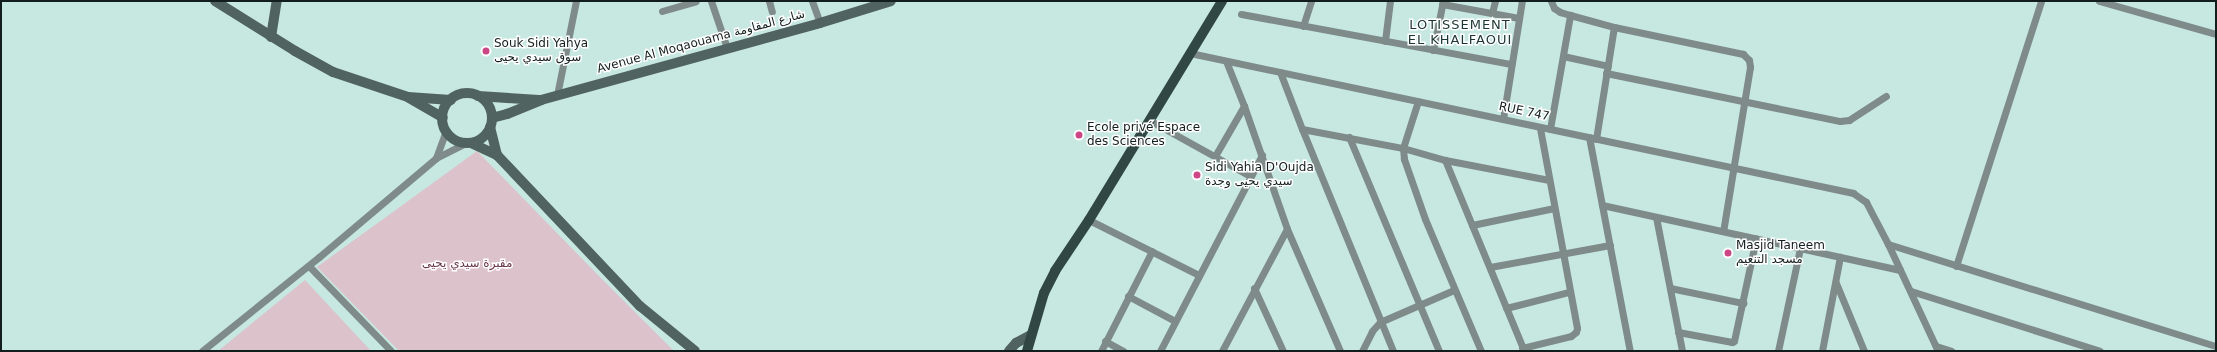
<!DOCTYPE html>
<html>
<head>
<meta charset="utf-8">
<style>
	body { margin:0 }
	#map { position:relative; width:2217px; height:352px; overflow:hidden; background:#c7e7e1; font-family:"DejaVu Sans","Noto Naskh Arabic",sans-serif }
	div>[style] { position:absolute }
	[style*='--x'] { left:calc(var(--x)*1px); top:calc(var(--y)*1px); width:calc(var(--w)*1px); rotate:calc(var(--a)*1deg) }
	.green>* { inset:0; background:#dcc2cb }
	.street>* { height:7px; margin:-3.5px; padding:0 3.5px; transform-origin:3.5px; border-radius:3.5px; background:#7e8b89 }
	.secondary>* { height:10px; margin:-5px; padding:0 5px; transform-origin:5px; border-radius:5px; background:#516360 }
	.secondary>.ring { margin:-5px; padding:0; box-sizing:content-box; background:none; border:10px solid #516360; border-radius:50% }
	.primary>* { height:10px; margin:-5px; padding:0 5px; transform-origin:5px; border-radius:5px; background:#314744 }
	.dots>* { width:11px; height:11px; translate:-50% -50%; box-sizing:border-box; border:2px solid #fff; border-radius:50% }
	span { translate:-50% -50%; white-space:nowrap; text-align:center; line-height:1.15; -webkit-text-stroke:3px #fff; paint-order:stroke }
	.street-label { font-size:12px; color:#121e1c }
	.poi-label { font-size:12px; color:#121e1c }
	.left { translate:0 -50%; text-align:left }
	.park-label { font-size:12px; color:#6b374c }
	.neighbourhood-label { font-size:13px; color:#1c3632; letter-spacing:1px }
	.frame { position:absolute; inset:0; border:2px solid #121e1c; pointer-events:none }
</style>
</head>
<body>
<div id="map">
	<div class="green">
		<i style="clip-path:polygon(477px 151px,594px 271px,674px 351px,399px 351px,317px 267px)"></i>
		<i style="clip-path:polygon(305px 280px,371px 351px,218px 351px)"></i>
	</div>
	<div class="street">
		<i style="--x:711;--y:1;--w:50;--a:71.2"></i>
		<i style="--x:769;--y:1;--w:11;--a:75"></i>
		<i style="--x:812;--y:1;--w:23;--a:70"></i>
		<i style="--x:2099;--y:1;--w:122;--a:15.8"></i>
		<i style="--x:1442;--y:4;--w:78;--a:10.3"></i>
		<i style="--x:662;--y:11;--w:35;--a:-16"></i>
		<i style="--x:1492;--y:13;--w:12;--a:-76"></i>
		<i style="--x:1241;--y:14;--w:275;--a:10.5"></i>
		<i style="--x:1570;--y:15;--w:46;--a:15.3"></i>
		<i style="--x:1614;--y:27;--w:132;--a:11.8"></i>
		<i style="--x:1743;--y:54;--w:8;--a:45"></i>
		<i style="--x:1749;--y:60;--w:7;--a:82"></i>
		<i style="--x:1750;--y:67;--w:166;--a:99.3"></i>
		<i style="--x:1303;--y:26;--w:26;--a:-72"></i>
		<i style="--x:1385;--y:41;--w:40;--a:-82.9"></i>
		<i style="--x:1433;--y:50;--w:50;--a:-78.5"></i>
		<i style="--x:1190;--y:53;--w:678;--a:11.92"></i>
		<i style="--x:1853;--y:193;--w:16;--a:35"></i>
		<i style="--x:1866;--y:202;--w:47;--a:62.4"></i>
		<i style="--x:1888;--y:244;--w:118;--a:65"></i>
		<i style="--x:1563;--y:56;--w:46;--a:12.5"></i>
		<i style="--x:1226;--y:61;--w:48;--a:68.2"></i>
		<i style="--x:1244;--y:106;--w:130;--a:70.7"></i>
		<i style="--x:1287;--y:229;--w:133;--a:66.5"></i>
		<i style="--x:1280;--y:72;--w:61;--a:68.9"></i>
		<i style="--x:1302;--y:129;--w:103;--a:10.7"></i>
		<i style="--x:1403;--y:148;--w:49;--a:-72.3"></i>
		<i style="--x:1606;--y:73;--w:239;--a:11.6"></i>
		<i style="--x:1840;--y:121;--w:9;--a:-6"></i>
		<i style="--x:1849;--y:120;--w:44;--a:-33"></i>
		<i style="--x:557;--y:95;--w:96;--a:-78.6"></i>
		<i style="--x:1503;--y:119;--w:120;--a:-80.9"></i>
		<i style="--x:1149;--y:120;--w:115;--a:29"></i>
		<i style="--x:1302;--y:129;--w:240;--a:67.7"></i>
		<i style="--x:1550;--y:129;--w:116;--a:-80"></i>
		<i style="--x:1570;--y:15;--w:10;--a:-163"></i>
		<i style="--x:1560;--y:12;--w:7;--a:-146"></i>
		<i style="--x:1554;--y:8;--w:8;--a:-113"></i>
		<i style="--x:1349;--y:137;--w:232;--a:67.2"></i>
		<i style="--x:1589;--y:137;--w:218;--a:79.2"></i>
		<i style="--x:1596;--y:139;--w:113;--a:-80.9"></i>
		<i style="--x:1215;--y:156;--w:58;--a:-59.9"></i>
		<i style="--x:436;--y:158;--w:29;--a:-70"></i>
		<i style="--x:1445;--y:160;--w:207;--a:67.5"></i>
		<i style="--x:1602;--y:205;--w:305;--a:12.3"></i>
		<i style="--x:1656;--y:217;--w:136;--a:79"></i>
		<i style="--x:1089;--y:220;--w:123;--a:26.6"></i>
		<i style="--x:1472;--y:225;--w:84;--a:-11.7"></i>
		<i style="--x:1888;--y:244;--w:343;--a:17.3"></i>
		<i style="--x:309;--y:266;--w:118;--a:46"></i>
		<i style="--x:1956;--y:266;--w:278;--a:-72.2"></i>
		<i style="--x:1490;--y:267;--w:122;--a:-10.4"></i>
		<i style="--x:1836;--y:283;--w:74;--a:67.6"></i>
		<i style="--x:1254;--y:288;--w:69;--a:65.3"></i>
		<i style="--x:1670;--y:288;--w:75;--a:11.6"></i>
		<i style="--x:1911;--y:291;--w:198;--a:17.6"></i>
		<i style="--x:1128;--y:296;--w:53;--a:28"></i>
		<i style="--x:1506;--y:308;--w:65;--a:-14.3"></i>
		<i style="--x:1678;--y:332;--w:55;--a:10.5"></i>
		<i style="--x:1732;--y:342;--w:2;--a:-27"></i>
		<i style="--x:1734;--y:341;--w:105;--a:-77.9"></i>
		<i style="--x:1105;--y:341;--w:21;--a:29"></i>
		<i style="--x:1936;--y:346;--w:16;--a:18"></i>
		<i style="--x:1522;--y:348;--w:50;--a:-13.8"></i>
		<i style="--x:1571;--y:336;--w:6;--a:-39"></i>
		<i style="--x:1576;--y:332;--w:4;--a:-76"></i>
		<i style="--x:1577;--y:328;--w:203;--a:-100.5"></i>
		<i style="--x:202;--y:351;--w:150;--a:-38.8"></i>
		<i style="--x:319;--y:257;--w:153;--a:-40.2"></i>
		<i style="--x:436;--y:158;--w:33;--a:-27"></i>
		<i style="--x:1101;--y:351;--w:112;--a:-63"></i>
		<i style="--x:1160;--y:351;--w:221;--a:-62.5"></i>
		<i style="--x:1222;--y:351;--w:138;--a:-62"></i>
		<i style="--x:1362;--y:351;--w:22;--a:-63"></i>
		<i style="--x:1372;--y:331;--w:12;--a:-48"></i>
		<i style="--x:1380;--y:322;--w:81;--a:-23.4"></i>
		<i style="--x:1481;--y:351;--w:143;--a:-113"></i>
		<i style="--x:1425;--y:219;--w:64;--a:-109.3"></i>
		<i style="--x:1404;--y:159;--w:11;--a:-95"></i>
		<i style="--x:1403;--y:148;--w:44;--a:15.9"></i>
		<i style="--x:1445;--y:160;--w:106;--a:10.9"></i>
		<i style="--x:1778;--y:351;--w:105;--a:-77.9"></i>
		<i style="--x:1822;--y:351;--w:96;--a:-79.2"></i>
	</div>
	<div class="secondary">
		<i style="--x:215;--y:1;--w:94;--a:32"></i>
		<i style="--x:295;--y:51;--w:43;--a:28.9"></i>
		<i style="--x:333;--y:72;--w:79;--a:18.4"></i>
		<i style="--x:408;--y:97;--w:43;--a:4"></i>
		<i style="--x:271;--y:37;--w:36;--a:-81"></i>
		<i class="ring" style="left:442px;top:93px;width:40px;height:40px"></i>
		<i style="--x:478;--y:96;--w:61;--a:3.8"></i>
		<i style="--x:409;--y:98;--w:39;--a:30"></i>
		<i style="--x:492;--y:118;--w:16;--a:-15"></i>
		<i style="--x:507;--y:114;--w:37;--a:-22"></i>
		<i style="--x:541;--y:100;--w:289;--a:-15.4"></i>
		<i style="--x:820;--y:23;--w:74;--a:-17.2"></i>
		<i style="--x:490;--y:127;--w:29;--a:76"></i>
		<i style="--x:471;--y:143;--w:29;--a:25"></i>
		<i style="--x:497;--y:155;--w:208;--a:46.6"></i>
		<i style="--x:640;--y:306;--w:71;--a:39.3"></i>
		<i style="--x:1009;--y:351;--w:11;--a:-49"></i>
		<i style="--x:1016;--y:343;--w:17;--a:-28"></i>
	</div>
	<div class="primary">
		<i style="--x:1027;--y:351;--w:60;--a:-73.7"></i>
		<i style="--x:1044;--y:293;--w:25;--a:-63"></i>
		<i style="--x:1055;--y:271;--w:61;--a:-56.3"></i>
		<i style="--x:1089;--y:220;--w:256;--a:-58.7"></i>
	</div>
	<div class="dots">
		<i style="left:486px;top:51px;background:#cc4685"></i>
		<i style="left:1079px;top:135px;background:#cc4685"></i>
		<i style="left:1197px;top:175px;background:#cc4685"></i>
		<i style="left:1728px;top:253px;background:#cc4685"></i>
	</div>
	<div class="street-label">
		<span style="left:701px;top:42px;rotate:-15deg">Avenue Al Moqaouama شارع المقاومة</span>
		<span style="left:1524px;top:112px;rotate:12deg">RUE 747</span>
	</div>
	<div class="poi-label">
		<span class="left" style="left:494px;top:51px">Souk Sidi Yahya<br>سوق سيدي يحيى</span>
		<span class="left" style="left:1087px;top:135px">Ecole privé Espace<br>des Sciences</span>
		<span class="left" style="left:1205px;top:175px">Sidi Yahia D'Oujda<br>سيدي يحيى وجدة</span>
		<span class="left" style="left:1736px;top:253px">Masjid Taneem<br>مسجد التنعيم</span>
	</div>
	<div class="park-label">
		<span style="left:467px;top:264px">مقبرة سيدي يحيى</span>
	</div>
	<div class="neighbourhood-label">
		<span style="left:1460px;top:33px">LOTISSEMENT<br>EL KHALFAOUI</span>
	</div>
	<div class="frame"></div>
</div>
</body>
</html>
